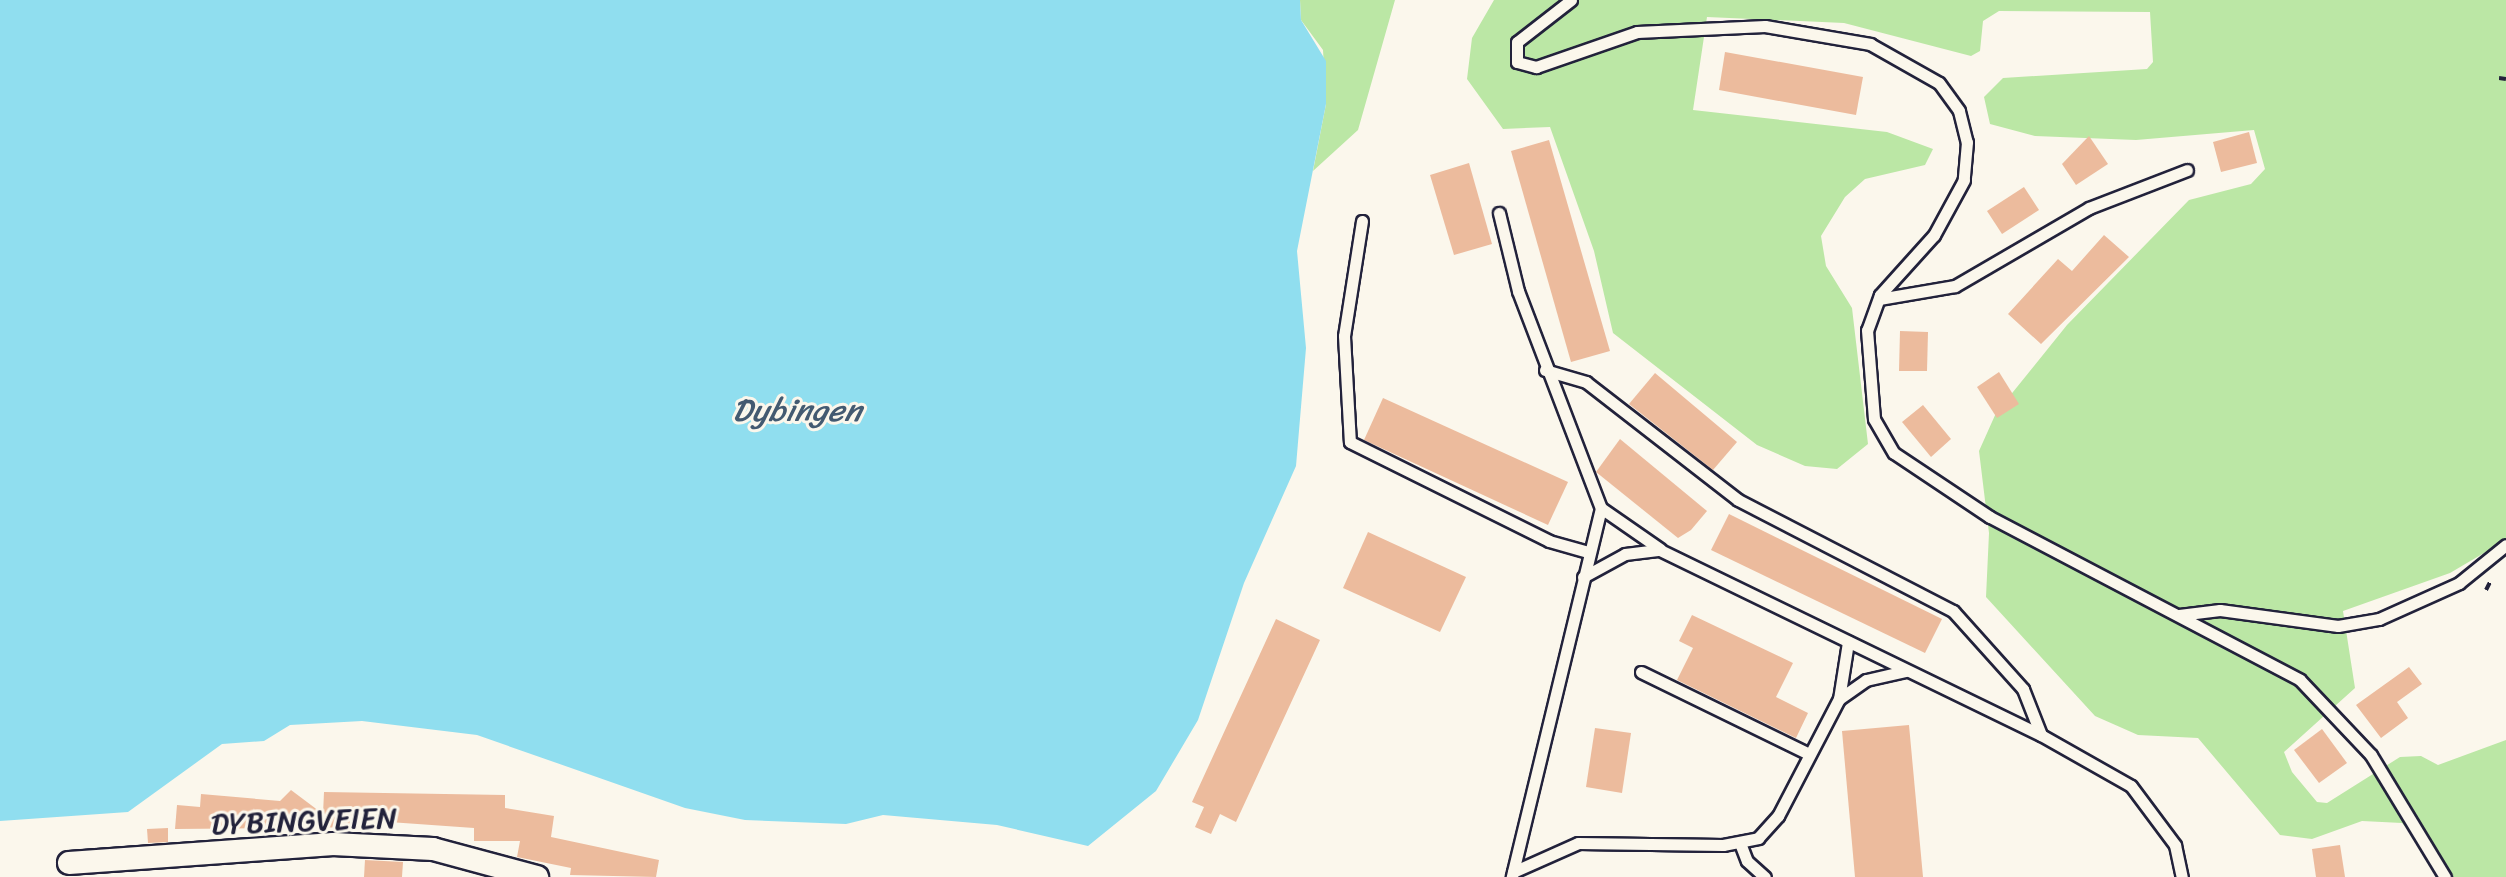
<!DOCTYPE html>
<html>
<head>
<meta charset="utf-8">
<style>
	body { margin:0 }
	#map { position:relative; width:2506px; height:877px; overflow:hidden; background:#fbf7ec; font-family:Sriracha,sans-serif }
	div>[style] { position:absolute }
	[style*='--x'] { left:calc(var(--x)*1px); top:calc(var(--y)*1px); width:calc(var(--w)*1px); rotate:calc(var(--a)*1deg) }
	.green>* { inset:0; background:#bbe7a5 }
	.water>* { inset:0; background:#90deef }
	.building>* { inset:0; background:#ecbb9d }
	.path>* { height:4px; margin-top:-2px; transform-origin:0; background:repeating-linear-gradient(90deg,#22223b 0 8px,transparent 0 14px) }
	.roads { filter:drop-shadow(2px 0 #22223b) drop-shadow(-2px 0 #22223b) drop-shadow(0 2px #22223b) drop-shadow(0 -2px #22223b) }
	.service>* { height:11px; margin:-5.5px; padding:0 5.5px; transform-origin:5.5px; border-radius:5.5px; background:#fbf7ec }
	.minor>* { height:22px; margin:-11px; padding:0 11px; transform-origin:11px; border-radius:11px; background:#fbf7ec }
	span { translate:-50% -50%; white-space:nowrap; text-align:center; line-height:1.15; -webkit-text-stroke:6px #fbf7ec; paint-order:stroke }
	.street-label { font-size:30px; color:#22223b }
	.water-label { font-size:32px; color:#435a71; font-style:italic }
</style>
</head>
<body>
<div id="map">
	<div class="green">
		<i style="clip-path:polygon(1300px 0,1395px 0,1358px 130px,1313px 171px,1326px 104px,1323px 50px,1301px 20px)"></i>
		<i style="clip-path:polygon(1494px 0,2506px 0,2506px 540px,2450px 573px,2343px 611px,2355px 688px,2284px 752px,2292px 772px,2317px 802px,2327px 803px,2400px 757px,2421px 756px,2438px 765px,2506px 740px,2506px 877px,2448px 877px,2402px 823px,2362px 821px,2312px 839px,2280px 835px,2198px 738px,2138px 735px,2095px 716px,1986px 597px,1989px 533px,1979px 451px,1996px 413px,2067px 325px,2189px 200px,2251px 184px,2265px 169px,2254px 130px,2136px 140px,2035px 136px,1990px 124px,1984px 97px,2003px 78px,2147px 69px,2153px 62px,2150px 12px,1999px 11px,1983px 21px,1980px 51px,1971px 56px,1844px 23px,1707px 17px,1693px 110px,1887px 132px,1933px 149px,1925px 165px,1865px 179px,1845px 197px,1821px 236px,1826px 266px,1852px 308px,1868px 444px,1837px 469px,1805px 466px,1757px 445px,1613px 333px,1594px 251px,1550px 127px,1503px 129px,1467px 79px,1472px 38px)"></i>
	</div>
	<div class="water">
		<i style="clip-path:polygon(0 0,1300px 0,1301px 20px,1326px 61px,1326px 104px,1297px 251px,1306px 348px,1296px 466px,1244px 583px,1198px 720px,1156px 791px,1088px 846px,997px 825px,883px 815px,846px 824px,745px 820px,685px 808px,477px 735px,362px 721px,290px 725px,264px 741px,222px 744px,128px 812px,0 821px)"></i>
	</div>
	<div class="building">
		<i style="clip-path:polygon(1725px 52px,1863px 77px,1856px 115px,1719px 90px)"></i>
		<i style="clip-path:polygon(2249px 132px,2257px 163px,2221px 172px,2213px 142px)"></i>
		<i style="clip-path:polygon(2089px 136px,2108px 164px,2076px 185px,2062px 164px)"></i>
		<i style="clip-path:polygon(1549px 140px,1610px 351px,1571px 362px,1511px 151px)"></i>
		<i style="clip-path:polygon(1469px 163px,1492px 244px,1454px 255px,1430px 175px)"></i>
		<i style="clip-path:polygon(2024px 187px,2039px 210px,2002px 234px,1987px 211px)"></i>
		<i style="clip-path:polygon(2104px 235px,2129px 257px,2041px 344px,2008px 314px,2058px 259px,2072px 271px)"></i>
		<i style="clip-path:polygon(1900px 331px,1928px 332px,1927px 371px,1899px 371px)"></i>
		<i style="clip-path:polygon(1999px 372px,2019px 404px,1997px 418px,1977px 387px)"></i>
		<i style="clip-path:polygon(1655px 373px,1737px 442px,1713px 470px,1629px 404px)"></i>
		<i style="clip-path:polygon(1383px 398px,1568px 482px,1548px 525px,1364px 440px)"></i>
		<i style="clip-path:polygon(1923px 405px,1951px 439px,1931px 457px,1902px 422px)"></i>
		<i style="clip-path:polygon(1620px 439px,1707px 511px,1691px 530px,1678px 538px,1596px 472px)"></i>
		<i style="clip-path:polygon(1729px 514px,1942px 619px,1925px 653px,1711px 550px)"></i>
		<i style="clip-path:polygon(1368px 532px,1466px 577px,1440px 632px,1343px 588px)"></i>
		<i style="clip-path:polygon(1692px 615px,1793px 663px,1776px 697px,1808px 713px,1796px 738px,1677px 680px,1693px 648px,1679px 641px)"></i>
		<i style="clip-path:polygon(1276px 619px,1320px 640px,1236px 822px,1220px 814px,1211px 834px,1195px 827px,1204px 807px,1192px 802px)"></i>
		<i style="clip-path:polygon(2409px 667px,2422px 684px,2397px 702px,2408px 718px,2381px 738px,2356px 705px)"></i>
		<i style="clip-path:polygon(1909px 725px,1923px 877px,1855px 877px,1842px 731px)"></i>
		<i style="clip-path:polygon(1595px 728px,1631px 733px,1622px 793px,1586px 787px)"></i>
		<i style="clip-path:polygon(2322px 729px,2347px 763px,2319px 783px,2294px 750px)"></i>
		<i style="clip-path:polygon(291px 790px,323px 814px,324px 792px,505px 795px,505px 808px,554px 816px,551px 837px,659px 860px,656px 877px,570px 875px,571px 868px,517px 857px,520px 841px,474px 841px,474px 828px,375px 821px,374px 827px,175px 829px,177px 805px,200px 807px,201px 794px,280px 801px)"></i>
		<i style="clip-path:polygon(168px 828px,168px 842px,148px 843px,147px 829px)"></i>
		<i style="clip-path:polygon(2340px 845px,2345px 877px,2316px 877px,2312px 849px)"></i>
		<i style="clip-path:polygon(365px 860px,403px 862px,402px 877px,364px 877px)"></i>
	</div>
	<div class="path">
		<i style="--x:2499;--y:78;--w:7;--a:8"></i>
		<i style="--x:2486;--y:590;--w:13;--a:-63"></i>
	</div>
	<div class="roads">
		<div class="service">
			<i style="--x:1571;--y:0;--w:68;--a:142.1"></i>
			<i style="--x:1517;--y:42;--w:20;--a:90"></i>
			<i style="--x:1517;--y:62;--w:20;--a:15"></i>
			<i style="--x:1536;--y:67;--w:107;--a:-19.1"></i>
			<i style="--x:1637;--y:32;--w:128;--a:-2.7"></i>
			<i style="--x:1765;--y:26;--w:107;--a:9.7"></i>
			<i style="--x:1870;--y:44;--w:79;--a:29.5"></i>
			<i style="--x:1939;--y:83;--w:34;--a:54"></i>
			<i style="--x:1959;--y:111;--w:32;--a:76"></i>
			<i style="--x:1967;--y:142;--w:38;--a:95"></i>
			<i style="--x:1964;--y:180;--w:63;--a:118.6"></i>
			<i style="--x:1934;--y:235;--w:81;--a:132"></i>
			<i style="--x:1880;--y:295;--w:37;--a:110"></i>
			<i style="--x:1867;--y:330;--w:89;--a:85.5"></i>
			<i style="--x:1874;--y:419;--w:39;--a:60"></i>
			<i style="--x:1894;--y:453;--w:115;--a:33.7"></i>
			<i style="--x:1990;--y:517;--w:350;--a:27.7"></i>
			<i style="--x:2300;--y:680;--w:103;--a:46.6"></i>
			<i style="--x:2371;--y:755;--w:143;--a:58.8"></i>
			<i style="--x:1499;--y:213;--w:80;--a:76.3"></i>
			<i style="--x:1518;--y:291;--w:232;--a:69.1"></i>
			<i style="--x:1601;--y:508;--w:380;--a:103.6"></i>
			<i style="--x:1362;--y:221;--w:116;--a:98.9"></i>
			<i style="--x:1344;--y:336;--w:106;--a:86.8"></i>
			<i style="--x:1350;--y:442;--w:222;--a:26.4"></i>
			<i style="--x:1549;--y:541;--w:41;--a:15.8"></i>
			<i style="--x:1879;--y:299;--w:77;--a:-9.7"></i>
			<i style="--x:1955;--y:286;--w:155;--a:-30.2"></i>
			<i style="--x:2089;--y:208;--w:105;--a:-21.2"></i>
			<i style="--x:1545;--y:370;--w:43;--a:16.3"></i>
			<i style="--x:1586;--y:382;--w:192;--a:37.8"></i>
			<i style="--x:1738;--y:500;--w:242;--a:27.3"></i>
			<i style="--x:1953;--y:611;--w:105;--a:48.1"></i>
			<i style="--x:2023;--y:689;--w:49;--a:68.6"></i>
			<i style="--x:1601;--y:508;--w:72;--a:34.8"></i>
			<i style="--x:1583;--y:577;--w:48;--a:-28.7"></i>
			<i style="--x:1625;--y:554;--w:35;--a:-7"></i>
			<i style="--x:1660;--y:550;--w:424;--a:25.9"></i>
			<i style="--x:2041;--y:735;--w:103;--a:29.5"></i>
			<i style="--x:2131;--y:786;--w:74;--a:53.3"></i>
			<i style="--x:2175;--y:845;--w:33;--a:78"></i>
			<i style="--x:2179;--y:615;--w:41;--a:-7"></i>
			<i style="--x:2220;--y:610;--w:119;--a:7.7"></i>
			<i style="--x:2338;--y:626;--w:42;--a:-9.7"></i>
			<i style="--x:2379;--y:619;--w:88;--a:-24.2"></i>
			<i style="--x:2459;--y:583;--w:60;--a:-39"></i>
			<i style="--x:1641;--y:672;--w:187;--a:26"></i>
			<i style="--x:1839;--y:699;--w:58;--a:-81"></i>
			<i style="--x:1740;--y:843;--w:19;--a:69"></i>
			<i style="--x:1747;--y:861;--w:24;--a:42"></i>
			<i style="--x:1513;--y:872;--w:71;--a:-24"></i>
			<i style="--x:1578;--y:843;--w:145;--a:0.8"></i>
			<i style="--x:1723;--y:845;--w:36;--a:-11"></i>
			<i style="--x:1758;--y:838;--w:30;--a:-48"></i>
			<i style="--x:1778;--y:816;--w:132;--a:-62.5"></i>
			<i style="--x:1839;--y:699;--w:33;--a:-35"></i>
			<i style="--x:1866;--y:680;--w:41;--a:-12.7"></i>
		</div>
		<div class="minor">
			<i style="--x:69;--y:863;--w:265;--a:-4.1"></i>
			<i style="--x:333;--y:844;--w:100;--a:2.9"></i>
			<i style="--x:433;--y:849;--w:108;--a:15.1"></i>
		</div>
	</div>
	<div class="street-label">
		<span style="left:304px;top:821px;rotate:-2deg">DYBINGVEIEN</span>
	</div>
	<div class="water-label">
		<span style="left:797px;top:411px">Dybingen</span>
	</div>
</div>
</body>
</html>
